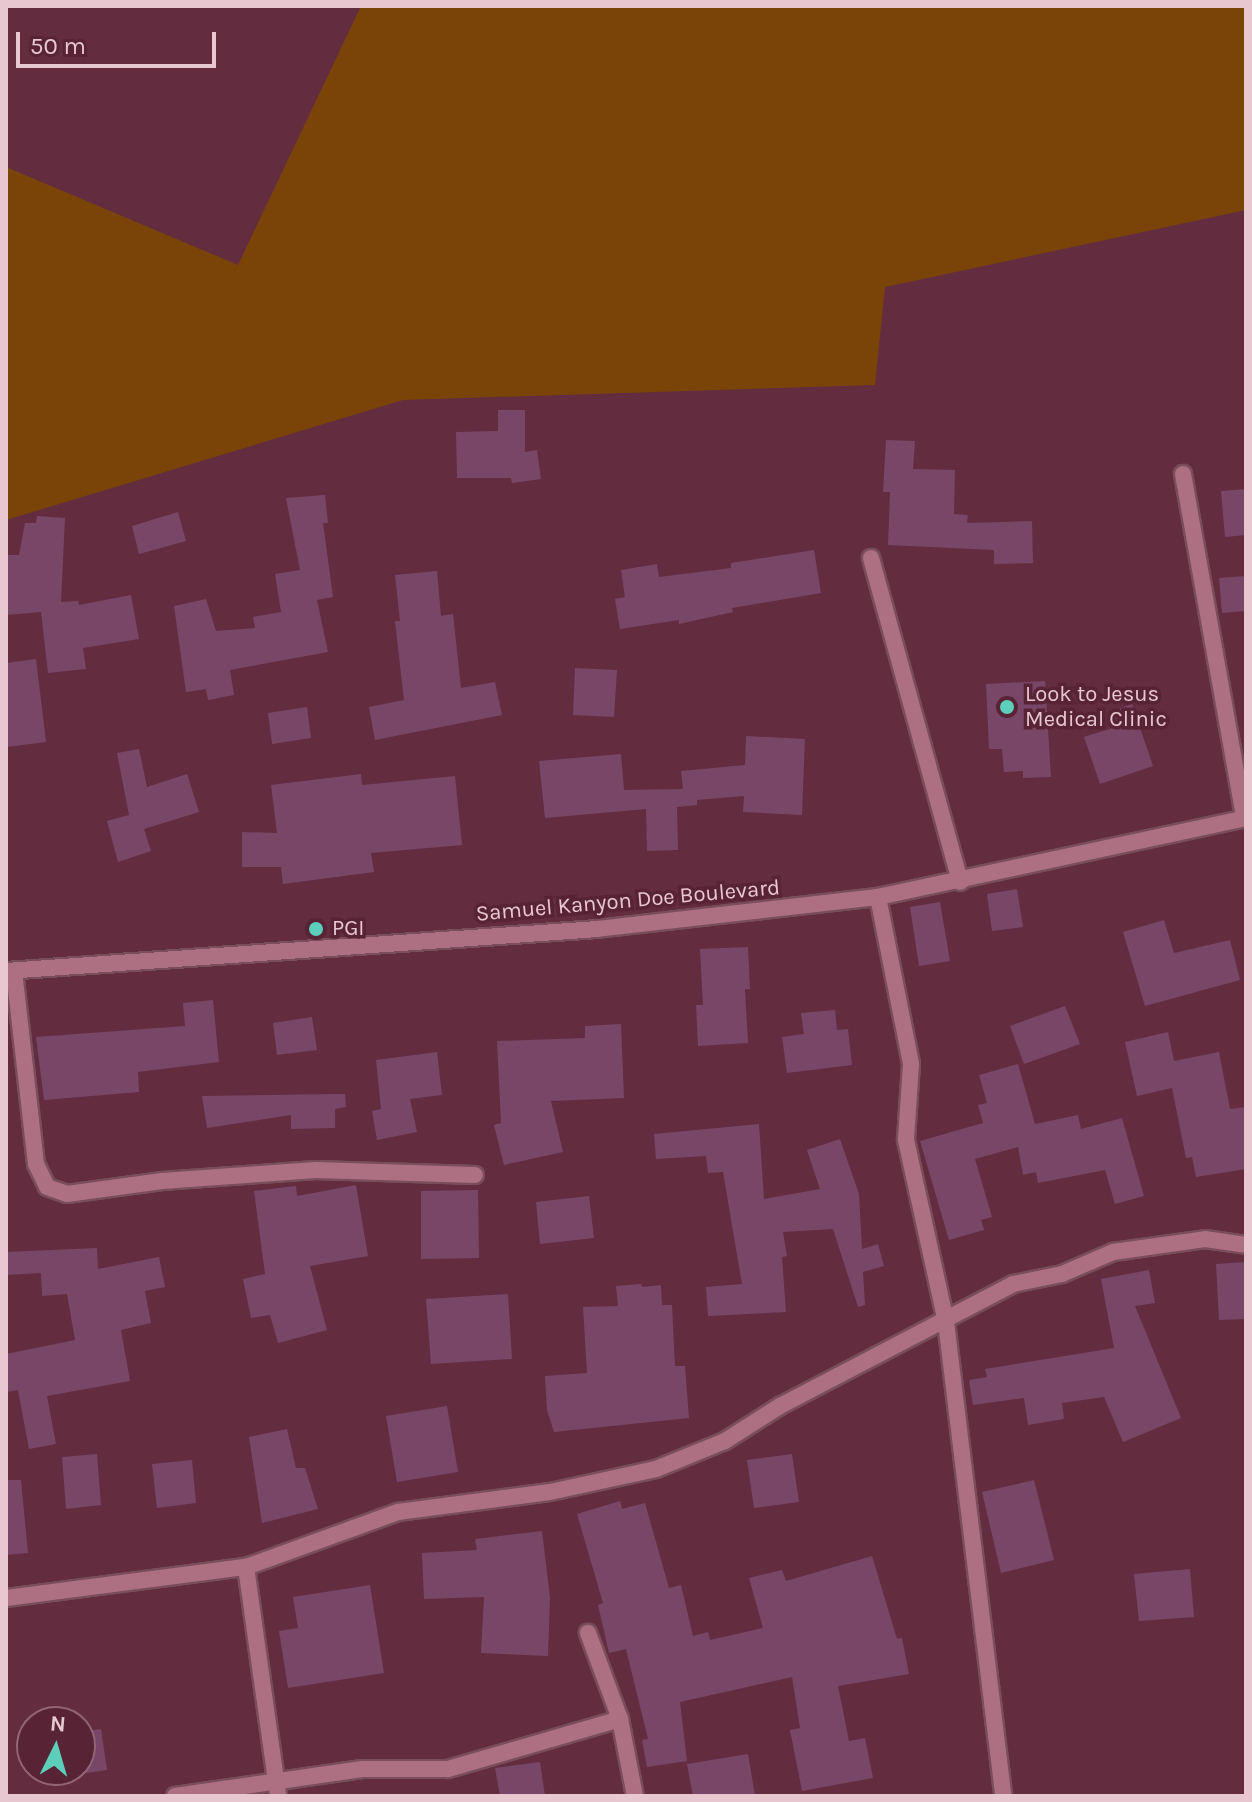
<!DOCTYPE html>
<html>
<head>
<meta charset="utf-8">
<style>
	body { margin:0 }
	#map { position:relative; width:1252px; height:1802px; overflow:hidden; background:#632d3f; font-family:Karla,sans-serif }
	div>[style] { position:absolute }
	[style*='--x'] { left:calc(var(--x)*1px); top:calc(var(--y)*1px); width:calc(var(--w)*1px); rotate:calc(var(--a)*1deg) }
	.green>* { inset:0; background:#7a4408 }
	.building>* { inset:0; background:#784768 }
	.roads { filter:drop-shadow(2px 0 #794d5c) drop-shadow(-2px 0 #794d5c) drop-shadow(0 2px #794d5c) drop-shadow(0 -2px #794d5c) }
	.minor>* { height:16px; margin:-8px; padding:0 8px; transform-origin:8px; border-radius:8px; background:#ad7082 }
	.tertiary>* { height:16px; margin:-8px; padding:0 8px; transform-origin:8px; border-radius:8px; background:#ad7082 }
	.dots>* { width:22px; height:22px; translate:-50% -50%; box-sizing:border-box; border:4px solid #572335; border-radius:50% }
	span { translate:-50% -50%; white-space:nowrap; text-align:center; line-height:1.15; -webkit-text-stroke:7px #572335; paint-order:stroke }
	.poi-label { font-size:22px; color:#e9c7d0 }
	.left { translate:0 -50%; text-align:left }
	.street-label { font-size:22px; color:#e9c7d0 }
	.frame { position:absolute; inset:0; border:8px solid #e9c7d0; pointer-events:none }
	.north { position:absolute; left:16px; top:1706px; width:80px; height:80px; box-sizing:border-box; background:#572335; border:2px solid #916573; border-radius:50%; rotate:5deg; font-size:22px; font-weight:700; line-height:32px; text-align:center; color:#e9c7d0 }
	.north::after { content:''; display:block; margin:auto; width:28px; height:36px; background:#5cceba; clip-path:polygon(50% 0,100% 100%,50% 72%,0 100%) }
	.scale { position:absolute; left:16px; top:32px; width:200px; height:36px; box-sizing:border-box; border:4px solid #e9c7d0; border-top:0; padding-left:10px; font-size:24px; line-height:28px; white-space:nowrap; color:#e9c7d0; -webkit-text-stroke:6px #572335; paint-order:stroke }
</style>
</head>
<body>
<div id="map">
	<div class="green">
		<i style="clip-path:polygon(361px 6px,1246px 6px,1246px 210px,885px 287px,875px 385px,403px 400px,6px 520px,6px 167px,238px 265px)"></i>
	</div>
	<div class="building">
		<i style="clip-path:polygon(498px 410px,525px 410px,525px 452px,537px 450px,541px 479px,512px 483px,511px 478px,457px 478px,456px 432px,498px 431px)"></i>
		<i style="clip-path:polygon(886px 440px,915px 441px,913px 469px,955px 470px,954px 514px,968px 515px,967px 523px,1032px 521px,1033px 563px,994px 564px,994px 550px,888px 545px,890px 492px,883px 492px)"></i>
		<i style="clip-path:polygon(1246px 489px,1246px 535px,1225px 537px,1221px 491px)"></i>
		<i style="clip-path:polygon(325px 495px,328px 523px,323px 523px,333px 597px,317px 600px,328px 652px,230px 670px,234px 695px,208px 700px,206px 689px,186px 692px,174px 606px,206px 599px,216px 631px,255px 628px,253px 617px,281px 612px,275px 574px,300px 570px,286px 498px)"></i>
		<i style="clip-path:polygon(178px 512px,186px 541px,139px 554px,132px 526px)"></i>
		<i style="clip-path:polygon(37px 516px,65px 518px,61px 602px,78px 601px,79px 605px,131px 595px,139px 639px,83px 648px,86px 669px,48px 673px,41px 612px,6px 615px,8px 555px,19px 555px,25px 523px,36px 523px)"></i>
		<i style="clip-path:polygon(814px 550px,821px 593px,732px 608px,733px 612px,679px 624px,679px 620px,620px 629px,615px 599px,625px 597px,621px 570px,657px 564px,659px 577px,731px 568px,731px 563px)"></i>
		<i style="clip-path:polygon(437px 571px,441px 616px,453px 614px,461px 688px,495px 682px,502px 715px,375px 740px,369px 707px,404px 700px,395px 621px,400px 621px,395px 575px)"></i>
		<i style="clip-path:polygon(1246px 576px,1246px 611px,1222px 613px,1219px 578px)"></i>
		<i style="clip-path:polygon(36px 659px,46px 742px,6px 747px,6px 663px)"></i>
		<i style="clip-path:polygon(575px 668px,617px 670px,614px 717px,573px 715px)"></i>
		<i style="clip-path:polygon(1045px 681px,1051px 777px,1023px 778px,1023px 771px,1004px 772px,1002px 749px,989px 749px,986px 684px)"></i>
		<i style="clip-path:polygon(1132px 704px,1153px 766px,1100px 784px,1084px 737px,1113px 728px,1108px 713px)"></i>
		<i style="clip-path:polygon(307px 707px,311px 738px,272px 744px,268px 713px)"></i>
		<i style="clip-path:polygon(746px 736px,805px 739px,802px 815px,743px 812px,744px 796px,697px 800px,697px 805px,677px 807px,678px 850px,647px 851px,646px 809px,545px 818px,539px 761px,621px 754px,624px 790px,683px 789px,681px 771px,745px 765px)"></i>
		<i style="clip-path:polygon(139px 749px,147px 787px,187px 774px,199px 812px,144px 829px,151px 851px,118px 862px,107px 821px,129px 815px,117px 753px)"></i>
		<i style="clip-path:polygon(361px 774px,362px 785px,455px 776px,462px 845px,371px 853px,374px 872px,283px 884px,281px 867px,242px 867px,242px 832px,277px 833px,271px 785px)"></i>
		<i style="clip-path:polygon(1017px 889px,1023px 927px,992px 931px,987px 894px)"></i>
		<i style="clip-path:polygon(940px 902px,950px 961px,919px 966px,910px 907px)"></i>
		<i style="clip-path:polygon(1164px 920px,1174px 953px,1230px 940px,1240px 980px,1145px 1006px,1123px 932px)"></i>
		<i style="clip-path:polygon(748px 947px,750px 989px,745px 989px,748px 1043px,698px 1046px,696px 1005px,703px 1005px,700px 949px)"></i>
		<i style="clip-path:polygon(213px 1000px,219px 1062px,138px 1072px,139px 1092px,44px 1100px,36px 1037px,185px 1026px,183px 1003px)"></i>
		<i style="clip-path:polygon(1065px 1006px,1080px 1044px,1024px 1064px,1010px 1026px)"></i>
		<i style="clip-path:polygon(835px 1010px,837px 1030px,848px 1029px,852px 1065px,787px 1073px,782px 1037px,804px 1034px,801px 1013px)"></i>
		<i style="clip-path:polygon(312px 1017px,317px 1050px,277px 1055px,273px 1023px)"></i>
		<i style="clip-path:polygon(621px 1024px,624px 1098px,551px 1101px,563px 1152px,504px 1165px,494px 1125px,501px 1123px,497px 1041px,585px 1038px,585px 1026px)"></i>
		<i style="clip-path:polygon(1168px 1032px,1174px 1061px,1219px 1052px,1230px 1109px,1246px 1107px,1246px 1169px,1196px 1177px,1192px 1157px,1186px 1158px,1172px 1088px,1137px 1096px,1125px 1042px)"></i>
		<i style="clip-path:polygon(437px 1052px,442px 1095px,410px 1099px,417px 1132px,377px 1140px,372px 1111px,381px 1109px,376px 1060px)"></i>
		<i style="clip-path:polygon(1018px 1064px,1035px 1124px,1078px 1115px,1081px 1129px,1122px 1118px,1144px 1196px,1115px 1204px,1105px 1170px,1038px 1183px,1036px 1172px,1023px 1175px,1018px 1147px,975px 1159px,992px 1217px,981px 1220px,984px 1230px,949px 1240px,920px 1141px,983px 1123px,978px 1105px,987px 1103px,979px 1075px)"></i>
		<i style="clip-path:polygon(335px 1094px,345px 1094px,346px 1107px,335px 1109px,335px 1128px,291px 1129px,291px 1115px,207px 1128px,202px 1096px)"></i>
		<i style="clip-path:polygon(759px 1124px,764px 1199px,820px 1189px,807px 1150px,840px 1139px,859px 1194px,862px 1249px,878px 1244px,884px 1266px,863px 1272px,865px 1305px,858px 1307px,833px 1229px,783px 1232px,787px 1256px,782px 1257px,786px 1312px,708px 1316px,706px 1287px,742px 1284px,723px 1172px,708px 1173px,706px 1156px,656px 1159px,654px 1134px)"></i>
		<i style="clip-path:polygon(356px 1185px,368px 1256px,310px 1266px,327px 1330px,278px 1343px,270px 1315px,251px 1318px,243px 1279px,265px 1274px,254px 1191px,296px 1186px,297px 1196px)"></i>
		<i style="clip-path:polygon(478px 1190px,479px 1258px,421px 1259px,421px 1191px)"></i>
		<i style="clip-path:polygon(589px 1196px,594px 1238px,540px 1244px,536px 1202px)"></i>
		<i style="clip-path:polygon(97px 1248px,98px 1269px,159px 1257px,165px 1287px,145px 1291px,151px 1323px,121px 1330px,130px 1381px,47px 1396px,56px 1444px,29px 1449px,18px 1390px,6px 1392px,6px 1354px,75px 1340px,67px 1294px,42px 1296px,41px 1273px,6px 1275px,6px 1252px)"></i>
		<i style="clip-path:polygon(1246px 1262px,1246px 1319px,1219px 1320px,1216px 1264px)"></i>
		<i style="clip-path:polygon(1149px 1270px,1155px 1303px,1135px 1306px,1181px 1418px,1123px 1442px,1104px 1397px,1062px 1403px,1064px 1419px,1028px 1425px,1024px 1398px,973px 1405px,969px 1380px,987px 1377px,985px 1369px,1114px 1348px,1101px 1279px)"></i>
		<i style="clip-path:polygon(641px 1284px,642px 1287px,661px 1285px,662px 1305px,672px 1305px,675px 1366px,685px 1366px,689px 1418px,554px 1432px,547px 1410px,545px 1376px,587px 1373px,583px 1307px,618px 1306px,616px 1286px)"></i>
		<i style="clip-path:polygon(508px 1294px,512px 1359px,431px 1364px,426px 1299px)"></i>
		<i style="clip-path:polygon(447px 1406px,458px 1472px,397px 1482px,386px 1416px)"></i>
		<i style="clip-path:polygon(287px 1429px,296px 1468px,305px 1468px,318px 1509px,262px 1523px,249px 1437px)"></i>
		<i style="clip-path:polygon(97px 1454px,101px 1505px,66px 1509px,62px 1457px)"></i>
		<i style="clip-path:polygon(792px 1454px,799px 1502px,754px 1508px,747px 1460px)"></i>
		<i style="clip-path:polygon(192px 1460px,196px 1503px,157px 1508px,152px 1464px)"></i>
		<i style="clip-path:polygon(6px 1480px,21px 1480px,28px 1553px,6px 1555px)"></i>
		<i style="clip-path:polygon(1034px 1480px,1054px 1560px,1001px 1573px,982px 1492px)"></i>
		<i style="clip-path:polygon(620px 1501px,622px 1509px,645px 1503px,669px 1588px,681px 1585px,693px 1636px,708px 1632px,710px 1640px,763px 1628px,749px 1578px,782px 1570px,786px 1581px,872px 1556px,897px 1639px,902px 1638px,909px 1674px,838px 1686px,849px 1741px,865px 1738px,873px 1778px,802px 1791px,790px 1730px,800px 1728px,792px 1677px,680px 1702px,687px 1761px,647px 1767px,642px 1740px,648px 1739px,626px 1649px,609px 1653px,598px 1605px,603px 1603px,577px 1514px)"></i>
		<i style="clip-path:polygon(542px 1531px,550px 1598px,548px 1656px,481px 1653px,484px 1597px,424px 1599px,422px 1553px,477px 1550px,475px 1539px)"></i>
		<i style="clip-path:polygon(1190px 1569px,1194px 1617px,1139px 1621px,1134px 1574px)"></i>
		<i style="clip-path:polygon(370px 1585px,384px 1673px,288px 1688px,279px 1631px,298px 1628px,293px 1597px)"></i>
		<i style="clip-path:polygon(101px 1729px,107px 1770px,80px 1774px,80px 1732px)"></i>
		<i style="clip-path:polygon(748px 1754px,755px 1796px,693px 1796px,687px 1764px)"></i>
		<i style="clip-path:polygon(540px 1762px,545px 1796px,500px 1796px,495px 1768px)"></i>
	</div>
	<div class="roads">
		<div class="minor">
			<i style="--x:1183;--y:474;--w:349;--a:79.9"></i>
			<i style="--x:871;--y:558;--w:336;--a:74.6"></i>
			<i style="--x:878;--y:897;--w:170;--a:78.8"></i>
			<i style="--x:911;--y:1064;--w:76;--a:93.8"></i>
			<i style="--x:906;--y:1140;--w:186;--a:77.6"></i>
			<i style="--x:946;--y:1322;--w:477;--a:83.1"></i>
			<i style="--x:14;--y:971;--w:194;--a:83.5"></i>
			<i style="--x:36;--y:1164;--w:25;--a:64"></i>
			<i style="--x:47;--y:1187;--w:21;--a:19"></i>
			<i style="--x:67;--y:1194;--w:96;--a:-7.8"></i>
			<i style="--x:162;--y:1181;--w:154;--a:-4.1"></i>
			<i style="--x:316;--y:1170;--w:159;--a:1.8"></i>
			<i style="--x:246;--y:1567;--w:231;--a:82"></i>
			<i style="--x:6;--y:1598;--w:242;--a:-7.4"></i>
			<i style="--x:246;--y:1567;--w:162;--a:-19.9"></i>
			<i style="--x:398;--y:1512;--w:153;--a:-7.5"></i>
			<i style="--x:550;--y:1492;--w:108;--a:-12.2"></i>
			<i style="--x:656;--y:1469;--w:74;--a:-22.1"></i>
			<i style="--x:725;--y:1441;--w:65;--a:-32.5"></i>
			<i style="--x:780;--y:1406;--w:263;--a:-27.6"></i>
			<i style="--x:1013;--y:1284;--w:50;--a:-11.5"></i>
			<i style="--x:1062;--y:1274;--w:56;--a:-23.3"></i>
			<i style="--x:1113;--y:1252;--w:93;--a:-8"></i>
			<i style="--x:1205;--y:1239;--w:41;--a:8.3"></i>
			<i style="--x:620;--y:1719;--w:78;--a:79"></i>
			<i style="--x:175;--y:1796;--w:189;--a:-8.2"></i>
			<i style="--x:362;--y:1769;--w:86;--a:0"></i>
			<i style="--x:448;--y:1769;--w:179;--a:-16.2"></i>
			<i style="--x:620;--y:1719;--w:92;--a:-110.4"></i>
		</div>
		<div class="tertiary">
			<i style="--x:6;--y:971;--w:592;--a:-4.06"></i>
			<i style="--x:597;--y:929;--w:283;--a:-6.5"></i>
			<i style="--x:878;--y:897;--w:376;--a:-12.1"></i>
		</div>
	</div>
	<div class="dots">
		<i style="left:1007px;top:707px;background:#5cceba"></i>
		<i style="left:316px;top:929px;background:#5cceba"></i>
	</div>
	<div class="poi-label">
		<span class="left" style="left:1025px;top:707px">Look to Jesus<br>Medical Clinic</span>
		<span class="left" style="left:332px;top:929px">PGI</span>
	</div>
	<div class="street-label">
		<span style="left:628px;top:901px;rotate:-5deg">Samuel Kanyon Doe Boulevard</span>
	</div>
	<div class="frame"></div>
	<div class="north">N</div>
	<div class="scale">50 m</div>
</div>
</body>
</html>
